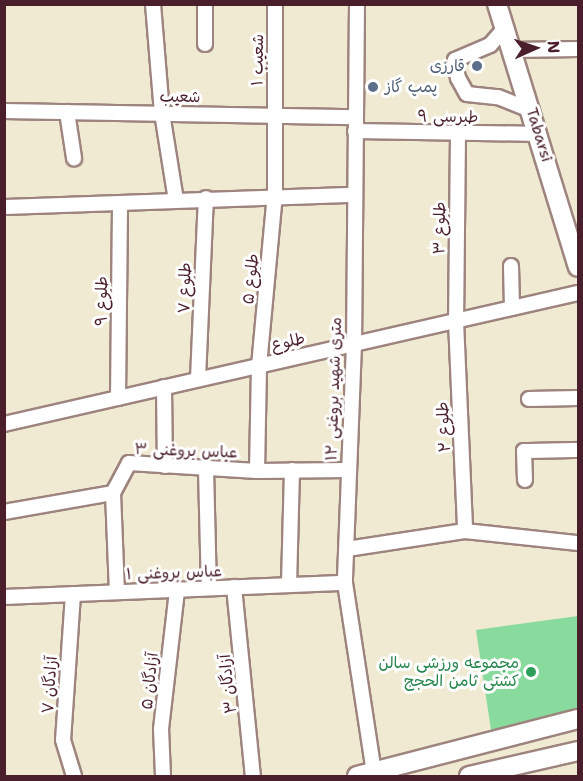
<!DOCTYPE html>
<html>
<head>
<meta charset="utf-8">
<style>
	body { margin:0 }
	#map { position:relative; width:583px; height:781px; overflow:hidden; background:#f0ead2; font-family:"Shantell Sans","Playpen Sans Arabic",sans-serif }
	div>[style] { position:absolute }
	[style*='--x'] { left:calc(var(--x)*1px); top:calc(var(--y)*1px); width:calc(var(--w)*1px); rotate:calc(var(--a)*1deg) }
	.green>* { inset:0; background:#88db9c }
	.roads { filter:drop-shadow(2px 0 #9d847e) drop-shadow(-2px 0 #9d847e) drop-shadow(0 2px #9d847e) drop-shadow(0 -2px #9d847e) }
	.minor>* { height:14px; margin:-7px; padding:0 7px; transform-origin:7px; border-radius:7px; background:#fff }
	.major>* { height:18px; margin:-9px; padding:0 9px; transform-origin:9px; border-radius:9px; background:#fff }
	.dots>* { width:16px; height:16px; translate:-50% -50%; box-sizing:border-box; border:3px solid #fff; border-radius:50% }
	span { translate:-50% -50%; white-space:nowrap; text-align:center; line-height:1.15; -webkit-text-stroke:6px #fff; paint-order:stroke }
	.street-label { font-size:16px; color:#4a1f2b }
	.service-label { font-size:16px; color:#4e5e75 }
	.right { translate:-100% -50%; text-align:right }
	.left { translate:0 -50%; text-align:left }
	.leisure-label { font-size:16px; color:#27864d }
	.frame { position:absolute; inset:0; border:6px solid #4a1f2b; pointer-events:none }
	.north { position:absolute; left:505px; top:18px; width:60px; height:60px; -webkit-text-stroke:4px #fff; paint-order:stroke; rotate:87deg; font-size:16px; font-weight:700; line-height:24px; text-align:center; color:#4a1f2b }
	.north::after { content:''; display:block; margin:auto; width:21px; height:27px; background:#4a1f2b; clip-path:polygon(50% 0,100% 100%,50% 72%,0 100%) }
</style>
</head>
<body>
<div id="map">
	<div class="green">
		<i style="clip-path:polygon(578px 616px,578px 713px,491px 730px,476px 630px)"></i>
	</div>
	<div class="roads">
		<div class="minor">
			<i style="--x:153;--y:4;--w:109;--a:85.3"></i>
			<i style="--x:162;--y:113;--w:88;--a:80.9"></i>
			<i style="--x:357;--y:4;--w:340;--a:90.5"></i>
			<i style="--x:354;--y:344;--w:239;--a:92.2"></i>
			<i style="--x:345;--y:583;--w:191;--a:81.3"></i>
			<i style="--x:504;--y:29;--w:21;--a:131"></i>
			<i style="--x:490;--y:45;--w:38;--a:157"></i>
			<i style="--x:455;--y:60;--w:18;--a:81"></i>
			<i style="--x:458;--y:78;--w:18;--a:61"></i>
			<i style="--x:467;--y:94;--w:31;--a:6"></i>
			<i style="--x:498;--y:97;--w:37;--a:22"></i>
			<i style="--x:205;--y:44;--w:40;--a:-90"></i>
			<i style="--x:513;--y:50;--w:65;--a:-0.9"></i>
			<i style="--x:4;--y:111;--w:352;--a:1"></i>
			<i style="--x:67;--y:112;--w:47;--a:81.3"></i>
			<i style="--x:355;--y:131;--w:184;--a:0.9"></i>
			<i style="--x:458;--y:135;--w:186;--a:90.6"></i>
			<i style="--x:456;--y:321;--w:210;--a:87.5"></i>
			<i style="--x:4;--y:207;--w:351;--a:-2"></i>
			<i style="--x:511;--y:266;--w:42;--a:88.6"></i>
			<i style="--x:198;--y:379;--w:181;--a:-87.5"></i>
			<i style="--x:164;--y:387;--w:79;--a:89.3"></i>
			<i style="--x:118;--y:398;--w:194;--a:-89.4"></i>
			<i style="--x:529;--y:399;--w:49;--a:-1.2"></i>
			<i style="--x:4;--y:424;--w:589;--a:-12.86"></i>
			<i style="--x:206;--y:469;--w:119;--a:88.6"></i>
			<i style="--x:257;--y:471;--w:105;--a:-88.9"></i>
			<i style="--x:259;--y:366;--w:172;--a:-84.7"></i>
			<i style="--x:275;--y:195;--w:191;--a:-90"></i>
			<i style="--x:525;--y:480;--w:29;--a:-92"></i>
			<i style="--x:524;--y:451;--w:54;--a:-1.1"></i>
			<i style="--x:113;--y:493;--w:99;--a:87.7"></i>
			<i style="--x:4;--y:512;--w:111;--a:-9.9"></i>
			<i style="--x:113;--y:493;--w:34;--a:-62"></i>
			<i style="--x:129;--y:463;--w:128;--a:3.6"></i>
			<i style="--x:257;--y:471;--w:91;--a:-0.6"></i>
			<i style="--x:347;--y:549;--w:119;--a:-8.7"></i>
			<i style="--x:465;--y:531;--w:114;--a:6.1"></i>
			<i style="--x:289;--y:585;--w:115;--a:-88.5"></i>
			<i style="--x:234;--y:587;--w:190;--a:84.3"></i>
			<i style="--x:73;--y:594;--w:146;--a:93.9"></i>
			<i style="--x:63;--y:740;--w:38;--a:73"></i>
			<i style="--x:4;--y:597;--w:341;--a:-2.4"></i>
			<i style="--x:163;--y:776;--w:47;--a:-92.4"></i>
			<i style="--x:161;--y:729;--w:140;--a:-83.4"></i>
		</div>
		<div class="major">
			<i style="--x:497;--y:4;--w:275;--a:72.9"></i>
			<i style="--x:357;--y:776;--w:228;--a:-14.5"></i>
			<i style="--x:469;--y:776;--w:112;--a:-12.9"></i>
		</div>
	</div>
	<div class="dots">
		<i style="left:477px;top:66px;background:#5c6f8a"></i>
		<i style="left:373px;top:87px;background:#5c6f8a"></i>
		<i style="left:531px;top:672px;background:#2e9e5b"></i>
	</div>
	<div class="street-label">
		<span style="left:258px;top:60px;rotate:-89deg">شعیب ۱</span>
		<span style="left:180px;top:97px;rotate:1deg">شعیب</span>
		<span style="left:448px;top:117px;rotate:1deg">طبرسی ۹</span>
		<span style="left:539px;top:135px;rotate:73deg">Tabarsi</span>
		<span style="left:440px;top:228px;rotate:-89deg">طلوع ۳</span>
		<span style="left:251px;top:279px;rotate:-84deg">طلوع ۵</span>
		<span style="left:185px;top:288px;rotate:-88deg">طلوع ۷</span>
		<span style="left:102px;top:301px;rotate:-89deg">طلوع ۹</span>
		<span style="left:288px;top:342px;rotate:-13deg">طلوع</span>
		<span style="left:334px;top:389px;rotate:-88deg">۱۲ متری شهید بروغنی</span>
		<span style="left:444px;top:427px;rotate:-93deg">طلوع ۲</span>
		<span style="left:186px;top:451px;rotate:2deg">عباس بروغنی ۳</span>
		<span style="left:174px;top:573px;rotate:-2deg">عباس بروغنی ۱</span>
		<span style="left:150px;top:681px;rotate:-84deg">آزادگان ۵</span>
		<span style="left:228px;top:684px;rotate:-96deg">آزادگان ۳</span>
		<span style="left:50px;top:685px;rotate:-86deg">آزادگان ۷</span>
	</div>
	<div class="service-label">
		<span class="right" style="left:465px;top:66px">قارزی</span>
		<span class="left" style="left:385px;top:87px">پمپ گاز</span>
	</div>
	<div class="leisure-label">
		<span class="right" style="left:519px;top:672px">مجموعه ورزشی سالن<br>کشتی ثامن الحجج</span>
	</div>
	<div class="frame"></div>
	<div class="north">N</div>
</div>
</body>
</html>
